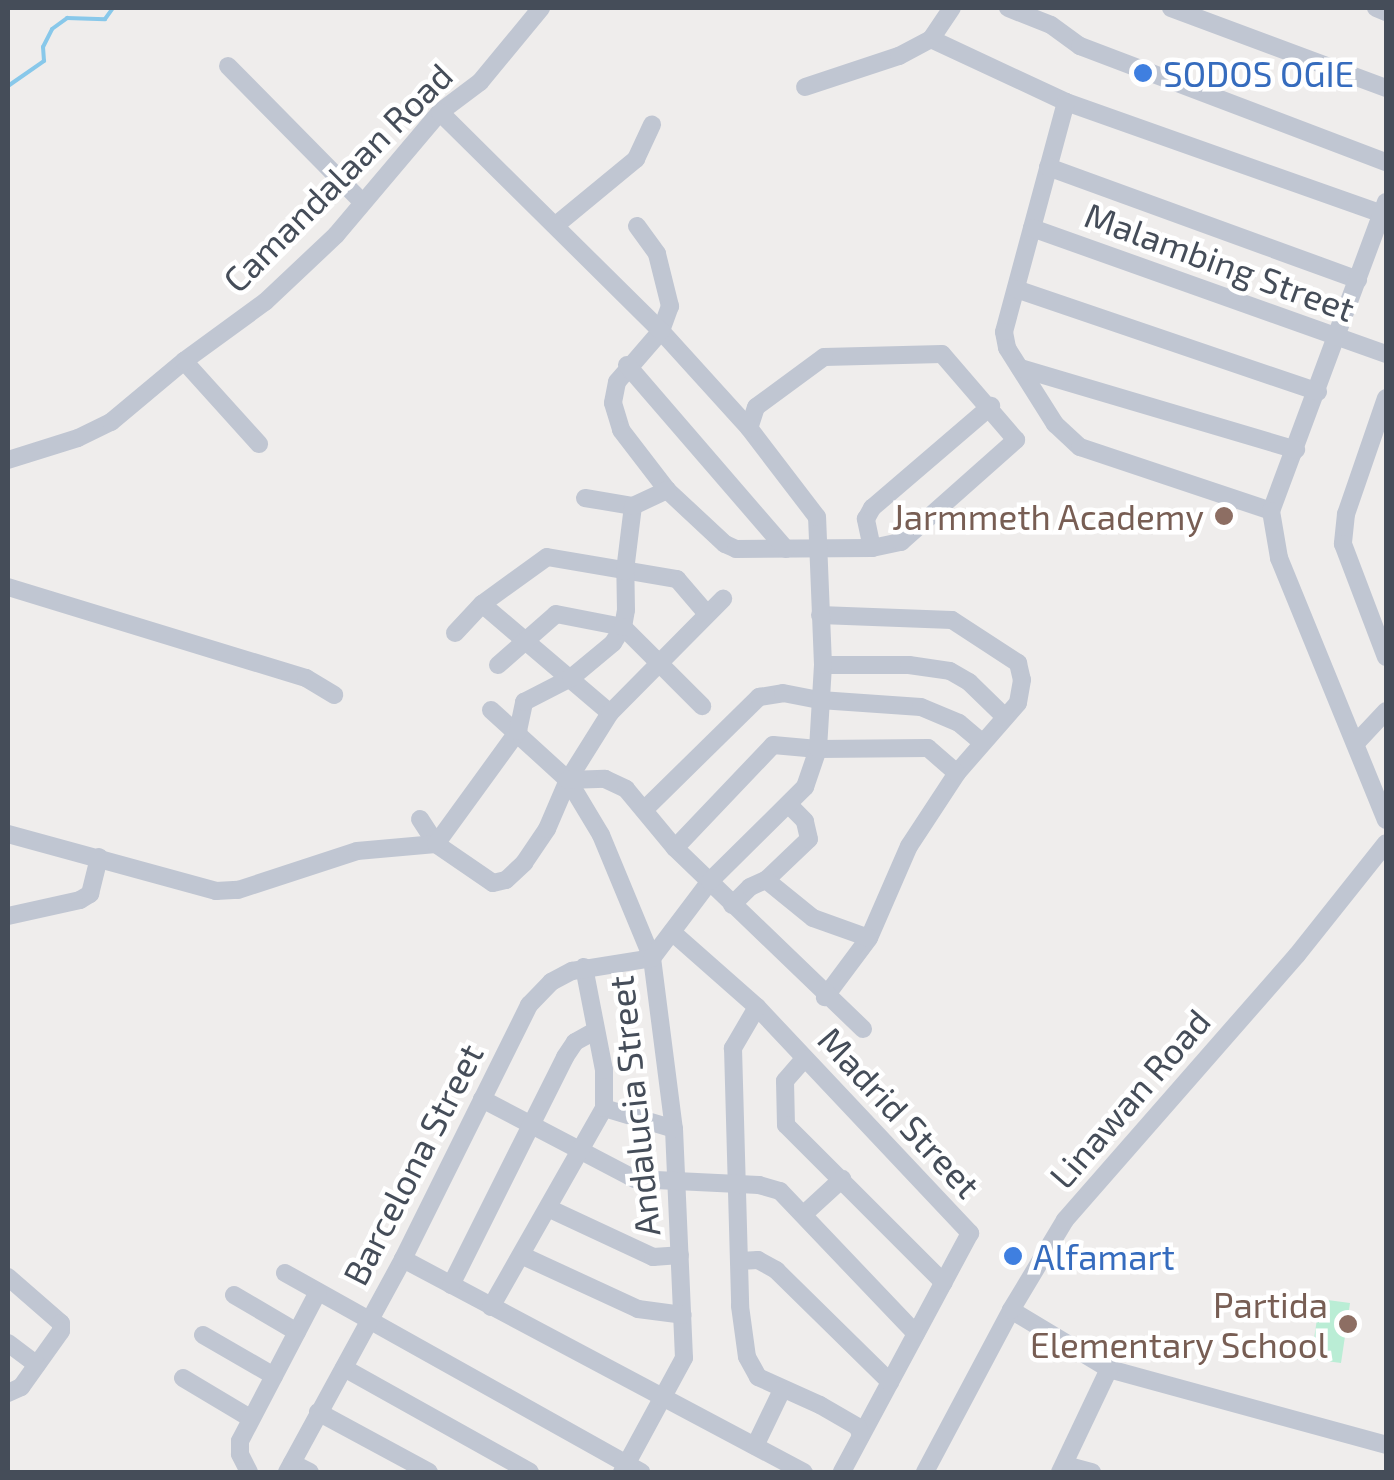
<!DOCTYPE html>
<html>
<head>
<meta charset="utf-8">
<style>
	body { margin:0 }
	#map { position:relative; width:1394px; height:1480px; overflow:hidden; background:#efedec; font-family:"Exo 2",sans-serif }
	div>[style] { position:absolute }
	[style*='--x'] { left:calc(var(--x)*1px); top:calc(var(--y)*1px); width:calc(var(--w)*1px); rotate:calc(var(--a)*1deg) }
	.green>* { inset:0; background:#baedd5 }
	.stream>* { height:4px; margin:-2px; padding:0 2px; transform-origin:2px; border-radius:2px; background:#88c8ea }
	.minor>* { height:18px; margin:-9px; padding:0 9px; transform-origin:9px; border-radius:9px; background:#c0c6d2 }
	.dots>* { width:28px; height:28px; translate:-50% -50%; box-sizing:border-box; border:5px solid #fff; border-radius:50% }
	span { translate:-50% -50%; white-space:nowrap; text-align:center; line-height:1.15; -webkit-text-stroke:9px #fff; paint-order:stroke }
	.shop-label { font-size:35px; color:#366cbe }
	.left { translate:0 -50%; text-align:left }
	.street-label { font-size:35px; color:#454d59 }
	.education-label { font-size:35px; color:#785e54 }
	.right { translate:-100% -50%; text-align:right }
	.frame { position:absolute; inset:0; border:10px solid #454d59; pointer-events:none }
</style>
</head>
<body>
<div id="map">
	<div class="green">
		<i style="clip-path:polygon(1320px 1299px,1350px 1303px,1341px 1363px,1311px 1359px)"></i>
	</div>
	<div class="stream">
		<i style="--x:8;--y:86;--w:44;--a:-34.8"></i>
		<i style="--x:44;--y:61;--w:14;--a:-94"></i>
		<i style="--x:43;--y:47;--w:20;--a:-63"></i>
		<i style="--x:52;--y:29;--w:19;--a:-36"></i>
		<i style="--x:67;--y:18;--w:38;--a:2"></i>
		<i style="--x:105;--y:19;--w:14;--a:-54"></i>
	</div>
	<div class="minor">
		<i style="--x:1008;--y:8;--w:46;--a:21.6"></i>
		<i style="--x:1051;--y:25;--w:36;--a:36"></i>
		<i style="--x:1080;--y:46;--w:327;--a:20.8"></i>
		<i style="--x:1171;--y:8;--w:229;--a:20.4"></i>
		<i style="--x:1376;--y:8;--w:11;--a:22"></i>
		<i style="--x:931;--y:39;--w:149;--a:25"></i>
		<i style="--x:1066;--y:102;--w:335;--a:19.5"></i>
		<i style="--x:228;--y:66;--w:190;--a:45.4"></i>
		<i style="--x:805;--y:87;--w:99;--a:-18.3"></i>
		<i style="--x:899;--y:56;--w:36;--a:-28"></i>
		<i style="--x:931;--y:39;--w:37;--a:-56"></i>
		<i style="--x:1066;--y:102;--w:238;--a:105.1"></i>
		<i style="--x:1004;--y:332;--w:16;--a:79"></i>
		<i style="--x:1007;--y:348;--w:90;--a:57.7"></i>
		<i style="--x:1055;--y:424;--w:34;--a:43"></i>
		<i style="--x:1080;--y:447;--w:201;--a:18.5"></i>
		<i style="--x:1048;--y:167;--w:330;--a:20"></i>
		<i style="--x:1386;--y:202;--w:330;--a:110.4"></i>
		<i style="--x:1271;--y:511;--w:48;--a:80.3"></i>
		<i style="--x:1279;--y:558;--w:283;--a:67.8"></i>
		<i style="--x:556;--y:225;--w:104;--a:-39.5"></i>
		<i style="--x:636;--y:159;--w:38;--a:-65"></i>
		<i style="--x:637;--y:226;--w:34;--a:54"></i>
		<i style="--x:657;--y:254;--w:54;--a:76"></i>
		<i style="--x:670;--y:306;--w:27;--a:110"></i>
		<i style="--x:661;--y:331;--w:67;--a:130.8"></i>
		<i style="--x:617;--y:382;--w:21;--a:101"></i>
		<i style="--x:613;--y:403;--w:28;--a:73"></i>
		<i style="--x:621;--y:430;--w:76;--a:52.5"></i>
		<i style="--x:667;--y:490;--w:79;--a:43"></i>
		<i style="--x:725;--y:544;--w:12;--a:24"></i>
		<i style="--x:736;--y:549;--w:136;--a:-0.4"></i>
		<i style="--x:872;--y:548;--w:30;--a:-12"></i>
		<i style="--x:901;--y:542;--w:154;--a:-41.6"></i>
		<i style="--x:1016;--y:440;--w:113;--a:-130.7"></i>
		<i style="--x:942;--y:354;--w:118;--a:178.5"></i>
		<i style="--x:824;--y:357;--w:84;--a:143.7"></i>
		<i style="--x:756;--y:407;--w:22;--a:108"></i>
		<i style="--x:1032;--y:228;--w:376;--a:19.6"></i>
		<i style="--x:1016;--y:289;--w:319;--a:18.8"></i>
		<i style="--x:184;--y:361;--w:112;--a:47.9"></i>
		<i style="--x:627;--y:365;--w:243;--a:49.2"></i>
		<i style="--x:1020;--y:368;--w:288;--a:16.5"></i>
		<i style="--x:1386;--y:398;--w:123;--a:109"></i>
		<i style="--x:1346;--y:514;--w:30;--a:96"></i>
		<i style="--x:1343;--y:544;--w:121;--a:69.2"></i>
		<i style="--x:8;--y:460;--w:73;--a:-17.4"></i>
		<i style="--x:78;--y:438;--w:37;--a:-26"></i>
		<i style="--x:111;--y:422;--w:95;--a:-39.9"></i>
		<i style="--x:184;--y:361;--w:100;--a:-36.1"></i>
		<i style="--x:265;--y:302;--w:98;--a:-43.3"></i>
		<i style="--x:336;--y:235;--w:161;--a:-49.8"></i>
		<i style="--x:440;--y:112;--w:50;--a:-36.9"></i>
		<i style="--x:480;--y:82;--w:96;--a:-50.5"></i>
		<i style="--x:585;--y:498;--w:49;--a:9.5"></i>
		<i style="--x:872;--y:548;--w:30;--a:-102"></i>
		<i style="--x:866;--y:519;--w:13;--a:-61"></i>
		<i style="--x:872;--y:508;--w:157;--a:-40.6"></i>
		<i style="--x:8;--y:587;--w:312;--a:17"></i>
		<i style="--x:306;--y:678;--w:33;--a:31"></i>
		<i style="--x:482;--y:604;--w:168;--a:40.4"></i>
		<i style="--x:820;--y:615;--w:132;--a:2.2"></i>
		<i style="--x:952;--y:620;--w:79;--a:33.1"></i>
		<i style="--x:1018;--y:663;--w:17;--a:77"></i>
		<i style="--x:1022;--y:680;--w:23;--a:100"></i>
		<i style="--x:1018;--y:703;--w:93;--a:131.1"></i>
		<i style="--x:957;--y:773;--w:87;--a:123.3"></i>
		<i style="--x:909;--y:846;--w:100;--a:113.5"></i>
		<i style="--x:869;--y:938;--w:74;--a:126.7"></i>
		<i style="--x:455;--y:633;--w:40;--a:-47"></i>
		<i style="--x:482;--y:604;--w:80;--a:-35.9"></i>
		<i style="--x:547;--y:557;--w:132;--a:9.6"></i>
		<i style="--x:677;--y:579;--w:46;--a:49.4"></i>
		<i style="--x:498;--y:665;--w:77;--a:-41.3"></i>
		<i style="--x:556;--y:614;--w:68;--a:11"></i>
		<i style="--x:623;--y:627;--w:112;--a:45"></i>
		<i style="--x:823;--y:665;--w:86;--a:0"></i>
		<i style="--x:909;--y:665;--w:41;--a:8.3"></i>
		<i style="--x:950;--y:671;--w:22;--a:30"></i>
		<i style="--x:969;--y:682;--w:50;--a:44.2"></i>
		<i style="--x:491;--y:710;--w:104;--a:42.3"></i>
		<i style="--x:568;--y:780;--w:64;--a:59"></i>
		<i style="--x:601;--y:835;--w:133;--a:67.5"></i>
		<i style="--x:652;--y:958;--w:172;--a:82.7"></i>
		<i style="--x:674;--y:1129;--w:229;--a:87.5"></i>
		<i style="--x:684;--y:1358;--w:130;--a:118.5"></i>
		<i style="--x:1356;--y:743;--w:44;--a:-46.8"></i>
		<i style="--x:568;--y:780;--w:79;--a:-57.9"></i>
		<i style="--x:610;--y:713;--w:161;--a:-45.3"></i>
		<i style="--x:645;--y:809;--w:160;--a:-44.5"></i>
		<i style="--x:759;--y:697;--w:24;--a:-9"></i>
		<i style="--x:783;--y:693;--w:38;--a:11"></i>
		<i style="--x:820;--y:700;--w:101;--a:4"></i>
		<i style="--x:921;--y:707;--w:41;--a:22.8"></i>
		<i style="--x:959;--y:723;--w:30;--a:40"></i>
		<i style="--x:420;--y:819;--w:30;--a:57"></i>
		<i style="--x:436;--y:844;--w:69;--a:34.4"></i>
		<i style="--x:493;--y:883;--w:13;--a:-13"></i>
		<i style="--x:506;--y:880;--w:25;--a:-43"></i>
		<i style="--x:524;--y:863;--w:41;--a:-55.9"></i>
		<i style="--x:547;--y:829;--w:53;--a:-66.8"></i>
		<i style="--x:568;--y:780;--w:37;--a:-2"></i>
		<i style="--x:605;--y:779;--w:23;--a:25"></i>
		<i style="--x:626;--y:789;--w:77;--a:50.3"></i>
		<i style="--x:675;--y:848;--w:261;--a:43.9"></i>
		<i style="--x:8;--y:834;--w:216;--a:15.3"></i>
		<i style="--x:216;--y:891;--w:22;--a:-3"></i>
		<i style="--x:238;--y:890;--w:125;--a:-18.1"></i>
		<i style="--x:357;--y:851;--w:79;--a:-5.1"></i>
		<i style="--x:436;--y:844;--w:140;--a:-54"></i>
		<i style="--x:518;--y:731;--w:30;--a:-78"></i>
		<i style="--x:524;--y:702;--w:53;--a:-27.1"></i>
		<i style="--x:571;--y:678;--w:55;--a:-39.8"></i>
		<i style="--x:613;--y:643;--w:19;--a:-58"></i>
		<i style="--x:623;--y:627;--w:17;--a:-80"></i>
		<i style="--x:626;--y:610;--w:39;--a:-91"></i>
		<i style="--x:625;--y:571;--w:65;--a:-83"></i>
		<i style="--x:633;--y:506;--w:38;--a:-25"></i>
		<i style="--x:675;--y:848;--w:142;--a:-46.4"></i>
		<i style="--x:773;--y:745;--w:45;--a:5.1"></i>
		<i style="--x:818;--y:749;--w:110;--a:-0.5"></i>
		<i style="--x:928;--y:748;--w:38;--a:41"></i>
		<i style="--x:766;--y:880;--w:59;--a:-43.6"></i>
		<i style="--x:809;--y:839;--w:18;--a:-103"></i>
		<i style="--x:805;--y:821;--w:23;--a:-135"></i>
		<i style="--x:732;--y:905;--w:25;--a:-45"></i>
		<i style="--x:750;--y:887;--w:17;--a:-24"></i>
		<i style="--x:766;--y:880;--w:60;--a:39"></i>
		<i style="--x:813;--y:918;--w:59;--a:19.7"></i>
		<i style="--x:8;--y:916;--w:74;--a:-12.5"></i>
		<i style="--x:80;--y:900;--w:12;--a:-31"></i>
		<i style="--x:90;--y:894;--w:38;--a:-76"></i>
		<i style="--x:672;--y:932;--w:113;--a:41.4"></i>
		<i style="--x:757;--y:1007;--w:311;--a:46.7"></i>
		<i style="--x:970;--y:1233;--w:271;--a:118.2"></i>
		<i style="--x:757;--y:1007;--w:48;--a:120.3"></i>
		<i style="--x:733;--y:1048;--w:258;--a:88.4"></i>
		<i style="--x:740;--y:1306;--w:51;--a:82.2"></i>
		<i style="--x:747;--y:1357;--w:23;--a:61"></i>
		<i style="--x:758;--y:1377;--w:68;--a:24.3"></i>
		<i style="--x:820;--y:1405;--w:44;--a:30.1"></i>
		<i style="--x:858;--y:1427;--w:9;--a:72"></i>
		<i style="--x:804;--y:1059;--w:29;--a:131"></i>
		<i style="--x:785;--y:1081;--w:44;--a:88.7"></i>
		<i style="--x:786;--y:1125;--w:223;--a:45"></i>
		<i style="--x:482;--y:1099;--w:173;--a:27.6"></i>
		<i style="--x:635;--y:1179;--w:124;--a:2.8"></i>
		<i style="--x:759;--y:1185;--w:22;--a:16"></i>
		<i style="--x:780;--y:1191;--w:197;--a:46.4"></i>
		<i style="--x:604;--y:1108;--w:73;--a:16.7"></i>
		<i style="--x:548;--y:1208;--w:116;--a:25"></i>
		<i style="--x:653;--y:1257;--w:27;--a:-4"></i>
		<i style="--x:804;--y:1214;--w:52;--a:-42.6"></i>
		<i style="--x:523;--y:1256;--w:127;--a:24.7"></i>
		<i style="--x:638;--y:1309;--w:45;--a:7.6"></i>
		<i style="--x:403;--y:1259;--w:454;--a:28"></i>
		<i style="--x:739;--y:1261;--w:19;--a:-3"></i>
		<i style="--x:758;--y:1260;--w:21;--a:29"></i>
		<i style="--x:776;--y:1270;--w:160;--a:44.5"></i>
		<i style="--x:285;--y:1273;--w:408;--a:29.2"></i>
		<i style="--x:8;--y:1277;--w:70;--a:41"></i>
		<i style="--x:61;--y:1323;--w:8;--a:90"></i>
		<i style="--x:61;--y:1331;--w:69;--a:125.5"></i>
		<i style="--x:21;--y:1387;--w:14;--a:155"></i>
		<i style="--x:451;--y:1285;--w:255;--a:-63.4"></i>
		<i style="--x:565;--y:1057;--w:18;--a:-56"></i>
		<i style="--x:575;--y:1042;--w:23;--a:-29"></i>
		<i style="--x:234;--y:1295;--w:73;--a:30.4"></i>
		<i style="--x:491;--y:1307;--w:229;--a:-60.4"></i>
		<i style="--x:604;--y:1108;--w:38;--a:-90"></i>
		<i style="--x:604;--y:1070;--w:105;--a:-101"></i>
		<i style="--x:1011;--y:1310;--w:114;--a:31"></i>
		<i style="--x:1109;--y:1369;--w:287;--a:15.3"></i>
		<i style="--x:203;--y:1335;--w:82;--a:30"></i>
		<i style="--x:8;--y:1343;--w:36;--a:37"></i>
		<i style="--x:344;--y:1368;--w:213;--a:29.2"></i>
		<i style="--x:183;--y:1378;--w:78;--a:30.8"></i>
		<i style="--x:318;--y:1412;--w:126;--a:28.4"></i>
		<i style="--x:755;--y:1446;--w:62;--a:-64.3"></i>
		<i style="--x:292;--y:1463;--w:20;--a:27"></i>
		<i style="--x:1065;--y:1465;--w:28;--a:15"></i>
		<i style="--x:249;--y:1472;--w:20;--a:-117"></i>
		<i style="--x:240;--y:1454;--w:13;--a:-90"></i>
		<i style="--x:240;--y:1441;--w:168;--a:-62.4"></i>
		<i style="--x:287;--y:1472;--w:243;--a:-61.4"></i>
		<i style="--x:403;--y:1259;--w:284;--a:-63.6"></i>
		<i style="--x:529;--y:1005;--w:32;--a:-46"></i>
		<i style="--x:551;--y:982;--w:24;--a:-28"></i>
		<i style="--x:572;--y:971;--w:81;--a:-9.2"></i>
		<i style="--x:652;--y:958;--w:96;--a:-53"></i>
		<i style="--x:710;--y:881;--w:134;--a:-44.7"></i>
		<i style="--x:805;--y:787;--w:40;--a:-71.1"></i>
		<i style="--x:818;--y:749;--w:84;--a:-86.6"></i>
		<i style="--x:823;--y:665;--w:148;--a:-92.3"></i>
		<i style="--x:817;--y:517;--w:112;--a:-127.4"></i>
		<i style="--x:749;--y:428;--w:131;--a:-132.2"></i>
		<i style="--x:661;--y:331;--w:311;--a:-135.3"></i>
		<i style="--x:925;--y:1472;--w:183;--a:-62"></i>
		<i style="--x:1011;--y:1310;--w:105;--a:-59"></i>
		<i style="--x:1065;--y:1220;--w:352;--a:-48.8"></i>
		<i style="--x:1297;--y:955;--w:143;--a:-51.5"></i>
		<i style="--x:1060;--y:1472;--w:114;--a:-64.6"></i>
	</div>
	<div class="dots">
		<i style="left:1143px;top:73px;background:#3f7fe0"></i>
		<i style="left:1224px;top:516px;background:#8d6e63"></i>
		<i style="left:1013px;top:1256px;background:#3f7fe0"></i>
		<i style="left:1348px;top:1324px;background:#8d6e63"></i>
	</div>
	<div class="shop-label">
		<span class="left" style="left:1163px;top:73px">SODOS OGIE</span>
		<span class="left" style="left:1033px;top:1256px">Alfamart</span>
	</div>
	<div class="street-label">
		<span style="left:337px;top:177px;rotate:-45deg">Camandalaan Road</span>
		<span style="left:1220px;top:261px;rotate:20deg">Malambing Street</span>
		<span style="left:1129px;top:1098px;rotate:-49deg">Linawan Road</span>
		<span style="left:633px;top:1106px;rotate:-96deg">Andalucia Street</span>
		<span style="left:900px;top:1112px;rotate:47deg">Madrid Street</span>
		<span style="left:412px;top:1164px;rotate:-63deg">Barcelona Street</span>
	</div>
	<div class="education-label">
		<span class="right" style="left:1204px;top:516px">Jarmmeth Academy</span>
		<span class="right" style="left:1328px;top:1324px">Partida<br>Elementary School</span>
	</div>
	<div class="frame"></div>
</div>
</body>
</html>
